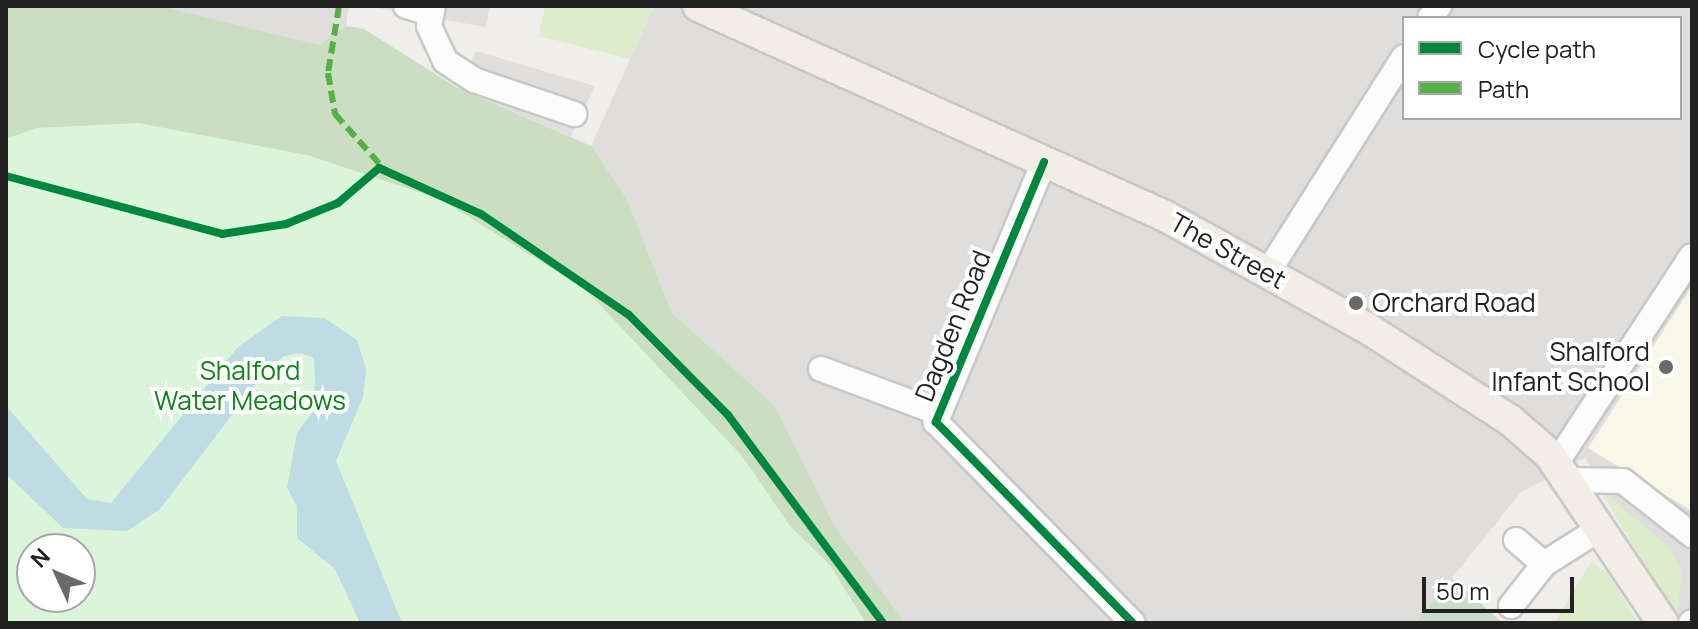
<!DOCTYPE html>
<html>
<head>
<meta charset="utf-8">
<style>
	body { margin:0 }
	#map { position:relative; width:1698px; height:629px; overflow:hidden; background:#f0eeeb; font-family:Manrope,sans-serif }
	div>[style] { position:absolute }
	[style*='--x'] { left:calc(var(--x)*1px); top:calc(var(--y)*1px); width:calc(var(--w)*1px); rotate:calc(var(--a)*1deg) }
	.residential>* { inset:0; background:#dfdedc }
	.education>* { inset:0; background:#f8f7e8 }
	.grass>* { inset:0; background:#ddeccb }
	.forest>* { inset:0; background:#cbdec1 }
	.cemetery>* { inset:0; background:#cadbca }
	.park>* { inset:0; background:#daf5da }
	.parking>* { inset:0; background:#e0dfde }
	.water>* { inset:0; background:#bfdbe3 }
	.roads { filter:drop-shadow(2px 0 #c9c8c7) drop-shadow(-2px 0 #c9c8c7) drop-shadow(0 2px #c9c8c7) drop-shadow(0 -2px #c9c8c7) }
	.minor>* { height:24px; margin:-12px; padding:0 12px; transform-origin:12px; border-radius:12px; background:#fdfcfc }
	.major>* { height:30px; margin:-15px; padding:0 15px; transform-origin:15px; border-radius:15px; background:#f3ede7 }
	.quiet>* { height:6px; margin-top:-3px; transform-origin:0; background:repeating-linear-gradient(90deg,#55b145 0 12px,transparent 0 18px) }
	.cycleway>* { height:8px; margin:-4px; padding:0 4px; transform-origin:4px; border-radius:4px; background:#00873e }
	.dots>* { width:22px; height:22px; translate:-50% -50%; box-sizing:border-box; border:4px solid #fff; border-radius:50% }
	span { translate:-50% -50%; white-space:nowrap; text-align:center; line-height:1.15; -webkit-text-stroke:8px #fff; paint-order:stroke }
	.street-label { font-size:26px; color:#222 }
	.poi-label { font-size:26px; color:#222 }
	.left { translate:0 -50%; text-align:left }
	.right { translate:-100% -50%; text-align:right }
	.park-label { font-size:26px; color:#0c8416 }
	.frame { position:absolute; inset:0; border:8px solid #222; pointer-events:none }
	.legend { position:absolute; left:1402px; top:16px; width:280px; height:104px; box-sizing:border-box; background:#fff; border:2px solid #a7a7a7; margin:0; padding:10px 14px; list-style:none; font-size:24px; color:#222 }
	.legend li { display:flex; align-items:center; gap:16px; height:40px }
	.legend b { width:40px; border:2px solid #a7a7a7 }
	.north { position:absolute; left:16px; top:533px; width:80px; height:80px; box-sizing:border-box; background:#fff; border:2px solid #a7a7a7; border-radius:50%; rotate:314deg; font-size:22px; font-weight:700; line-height:32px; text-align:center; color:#222 }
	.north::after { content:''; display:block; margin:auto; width:28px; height:36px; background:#6a6968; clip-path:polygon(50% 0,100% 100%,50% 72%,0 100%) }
	.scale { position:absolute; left:1422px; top:577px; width:152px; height:36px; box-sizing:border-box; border:4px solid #222; border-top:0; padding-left:10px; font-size:24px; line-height:28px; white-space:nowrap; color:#222; -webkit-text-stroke:6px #fff; paint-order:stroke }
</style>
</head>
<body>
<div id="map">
	<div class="residential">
		<i style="clip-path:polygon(160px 6px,349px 6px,346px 26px,320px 45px)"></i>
		<i style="clip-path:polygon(evenodd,654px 6px,1692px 6px,1692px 623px,1684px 623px,1585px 458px,1521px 492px,1416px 623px,905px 623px,834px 525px,775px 406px,672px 313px,627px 199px,591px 146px,654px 6px,1404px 18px,1680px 18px,1680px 118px,1404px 118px,1404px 18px)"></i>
	</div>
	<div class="education">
		<i style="clip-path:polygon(1692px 286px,1692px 511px,1588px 448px)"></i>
	</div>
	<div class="grass">
		<i style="clip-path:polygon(545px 6px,654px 6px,630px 59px,539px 36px)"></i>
		<i style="clip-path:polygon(1598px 487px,1670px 548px,1682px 573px,1677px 619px)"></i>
		<i style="clip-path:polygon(1591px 562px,1608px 573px,1638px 623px,1554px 623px)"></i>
	</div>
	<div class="forest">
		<i style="clip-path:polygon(6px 6px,160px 6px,320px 45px,346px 26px,364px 29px,456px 87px,591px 146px,627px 199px,672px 313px,775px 406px,834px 525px,905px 623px,784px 623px,6px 172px)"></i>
	</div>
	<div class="cemetery">
		<i style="clip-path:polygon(1452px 578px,1503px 623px,1416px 623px)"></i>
	</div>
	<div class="park">
		<i style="clip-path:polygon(evenodd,138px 123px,307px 155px,440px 199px,585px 289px,742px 456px,790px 526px,830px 565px,866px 623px,6px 623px,6px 139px,36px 128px,138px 123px,32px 549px,80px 549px,80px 597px,32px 597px,32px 549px)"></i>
	</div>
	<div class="parking">
		<i style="clip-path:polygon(366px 6px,490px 6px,486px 27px)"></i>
		<i style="clip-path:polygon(476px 51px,595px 86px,571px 137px,460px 88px)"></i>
	</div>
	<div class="water">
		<i style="clip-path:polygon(282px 316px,324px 318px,357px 340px,366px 369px,363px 397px,336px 461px,402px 623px,360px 623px,335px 569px,297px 538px,297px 506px,287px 488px,297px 433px,313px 411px,315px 381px,314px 358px,301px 353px,284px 356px,262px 376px,160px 509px,127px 531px,63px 528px,6px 474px,6px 406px,87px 499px,111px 503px,238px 347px)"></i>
	</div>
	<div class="roads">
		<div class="minor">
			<i style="--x:406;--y:6;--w:26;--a:16"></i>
			<i style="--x:433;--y:6;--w:20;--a:101"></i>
			<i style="--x:429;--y:26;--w:38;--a:65"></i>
			<i style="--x:445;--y:61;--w:35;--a:33"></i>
			<i style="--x:474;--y:80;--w:106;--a:18.8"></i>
			<i style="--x:1430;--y:18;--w:15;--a:-53"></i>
			<i style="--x:1044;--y:162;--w:282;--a:112.6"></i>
			<i style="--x:936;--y:422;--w:281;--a:45.6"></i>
			<i style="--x:1268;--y:272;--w:254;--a:-57.7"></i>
			<i style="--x:821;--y:369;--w:124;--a:20.3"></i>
			<i style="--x:1557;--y:462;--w:246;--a:-56.8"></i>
			<i style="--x:1571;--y:480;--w:52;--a:1.1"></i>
			<i style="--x:1623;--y:481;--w:88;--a:38"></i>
			<i style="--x:1516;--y:540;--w:37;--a:41"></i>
			<i style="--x:1544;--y:564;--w:67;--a:-32.3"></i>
			<i style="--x:1511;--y:606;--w:53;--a:-51.8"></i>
			<i style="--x:1691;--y:623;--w:1;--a:-45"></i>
		</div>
		<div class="major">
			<i style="--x:698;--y:6;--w:512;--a:24.21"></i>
			<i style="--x:1165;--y:216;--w:231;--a:29"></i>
			<i style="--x:1367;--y:328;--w:170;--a:32.8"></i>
			<i style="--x:1510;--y:420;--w:53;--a:41.2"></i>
			<i style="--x:1550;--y:455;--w:202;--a:56.1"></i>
		</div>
	</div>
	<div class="quiet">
		<i style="--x:339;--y:6;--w:68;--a:99.3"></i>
		<i style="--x:328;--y:73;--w:42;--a:80.3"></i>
		<i style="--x:335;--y:114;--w:76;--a:48.2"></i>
	</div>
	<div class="cycleway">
		<i style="--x:1044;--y:162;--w:282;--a:112.6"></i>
		<i style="--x:936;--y:422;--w:281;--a:45.6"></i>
		<i style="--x:6;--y:176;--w:224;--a:15"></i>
		<i style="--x:222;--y:234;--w:65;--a:-8.9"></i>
		<i style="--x:286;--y:224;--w:56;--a:-22"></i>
		<i style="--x:338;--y:203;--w:54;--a:-40.5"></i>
		<i style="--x:379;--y:168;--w:112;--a:24.3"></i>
		<i style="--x:481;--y:214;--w:179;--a:34.3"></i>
		<i style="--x:629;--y:315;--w:141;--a:45.3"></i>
		<i style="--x:728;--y:415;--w:259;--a:53.3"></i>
	</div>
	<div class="dots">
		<i style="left:1356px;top:303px;background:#6a6968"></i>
		<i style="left:1666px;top:367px;background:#6a6968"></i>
	</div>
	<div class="street-label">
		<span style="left:1228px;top:251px;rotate:29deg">The Street</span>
		<span style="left:953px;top:326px;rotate:-68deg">Dagden Road</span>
	</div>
	<div class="poi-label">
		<span class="left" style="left:1372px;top:303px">Orchard Road</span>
		<span class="right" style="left:1650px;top:367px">Shalford<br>Infant School</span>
	</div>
	<div class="park-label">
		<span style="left:250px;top:386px">Shalford<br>Water Meadows</span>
	</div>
	<div class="frame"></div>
	<ul class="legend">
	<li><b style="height:10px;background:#00873e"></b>Cycle path</li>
	<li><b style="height:10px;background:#55b145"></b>Path</li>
	</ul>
	<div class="north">N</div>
	<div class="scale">50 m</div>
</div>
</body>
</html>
